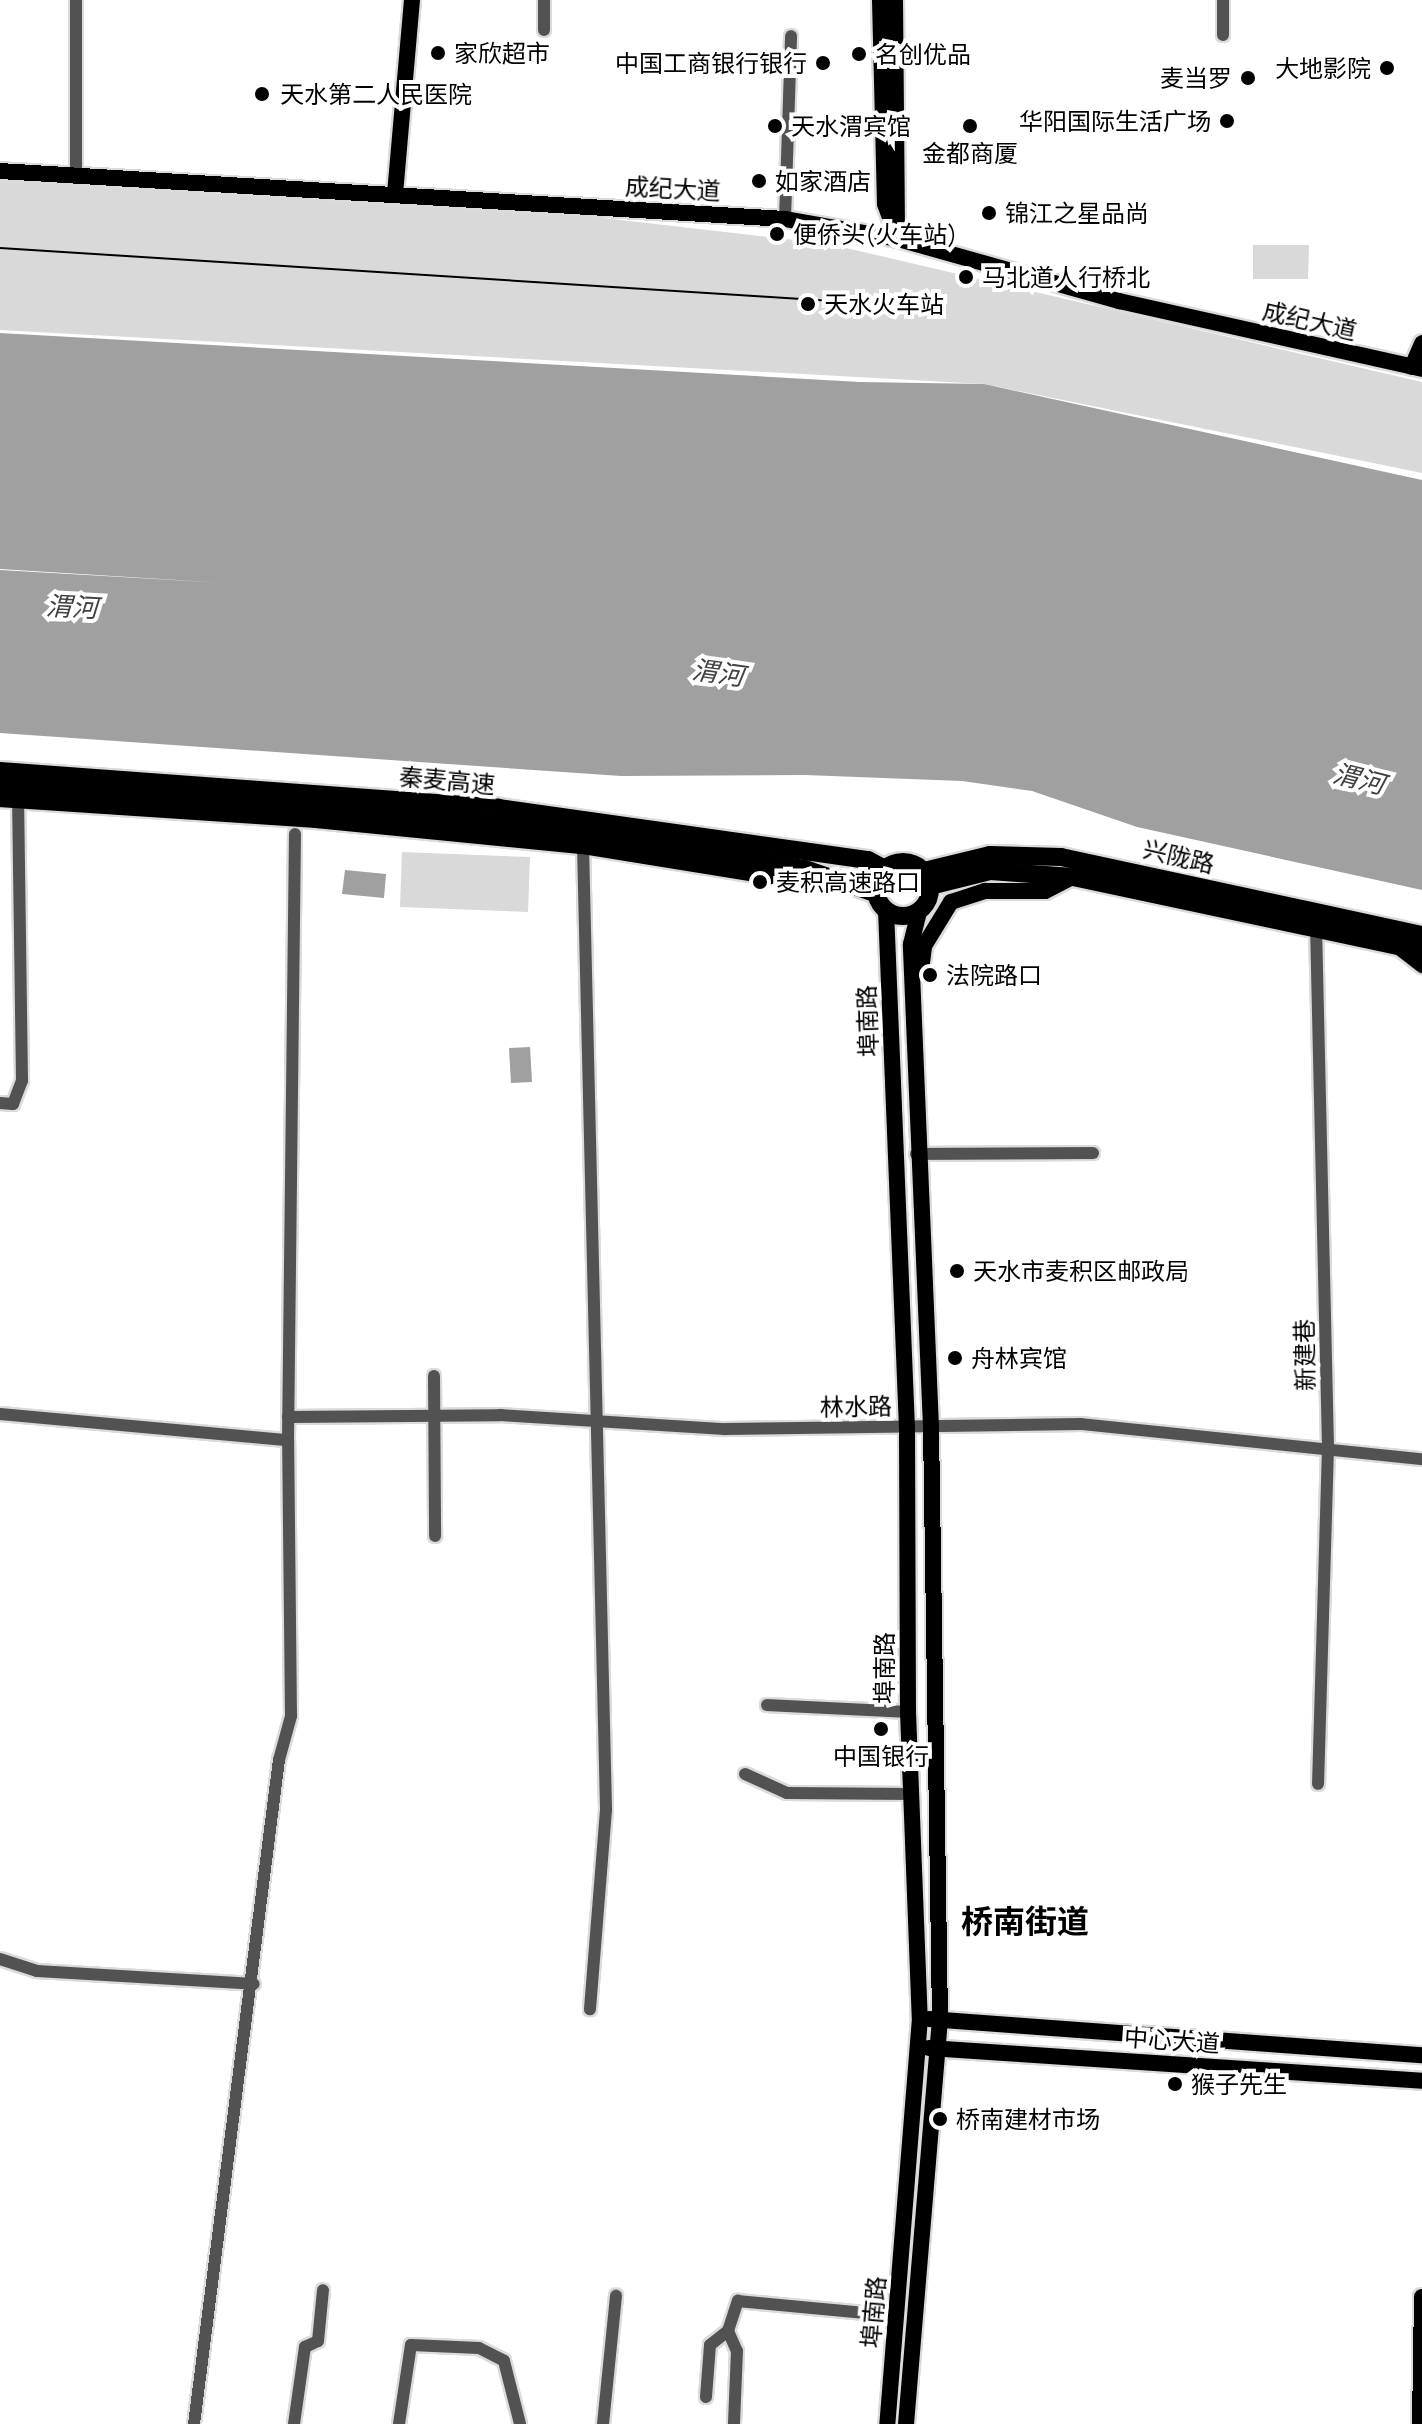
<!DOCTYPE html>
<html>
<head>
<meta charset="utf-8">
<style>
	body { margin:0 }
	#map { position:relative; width:1422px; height:2424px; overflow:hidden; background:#fff; font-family:Manrope,"Noto Sans SC",sans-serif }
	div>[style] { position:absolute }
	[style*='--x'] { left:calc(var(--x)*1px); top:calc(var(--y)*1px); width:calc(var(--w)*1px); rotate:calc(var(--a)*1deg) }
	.green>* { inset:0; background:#d9d9d9 }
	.water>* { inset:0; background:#a0a0a0 }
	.roads { filter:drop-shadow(2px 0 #dbdbdb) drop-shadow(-2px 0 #dbdbdb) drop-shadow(0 2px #dbdbdb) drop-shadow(0 -2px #dbdbdb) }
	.minor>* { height:12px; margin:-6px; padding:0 6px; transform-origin:6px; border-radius:6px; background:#525252 }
	.major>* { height:16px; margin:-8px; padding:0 8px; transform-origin:8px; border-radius:8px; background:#000 }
	.highway>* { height:18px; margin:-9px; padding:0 9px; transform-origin:9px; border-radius:9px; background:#000 }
	.highway>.ring { margin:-9px; padding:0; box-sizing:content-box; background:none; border:18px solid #000; border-radius:50% }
	.tram>* { height:2px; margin:-1px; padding:0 1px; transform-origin:1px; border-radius:1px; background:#000 }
	.dots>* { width:22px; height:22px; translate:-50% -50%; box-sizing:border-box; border:4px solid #fff; border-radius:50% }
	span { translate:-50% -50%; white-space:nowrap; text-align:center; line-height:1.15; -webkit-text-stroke:8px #fff; paint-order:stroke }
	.poi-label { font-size:24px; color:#000 }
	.left { translate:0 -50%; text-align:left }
	.right { translate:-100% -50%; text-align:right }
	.street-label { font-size:24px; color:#000 }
	.water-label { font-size:26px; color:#414141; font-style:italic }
	.district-label { font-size:32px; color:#000; font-weight:700 }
</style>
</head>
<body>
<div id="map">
	<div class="green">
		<i style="clip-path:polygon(0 175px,395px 194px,829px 244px,1422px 382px,1422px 473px,984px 384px,0 330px)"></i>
		<i style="clip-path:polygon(1253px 245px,1309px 245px,1308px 279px,1253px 279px)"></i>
		<i style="clip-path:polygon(402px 852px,530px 857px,528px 912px,400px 907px)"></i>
	</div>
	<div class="water">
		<i style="clip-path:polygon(0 333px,860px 382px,984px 384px,1422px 480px,1422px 890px,1137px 827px,1032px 791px,962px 781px,805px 775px,621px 776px,0 733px,0 570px,225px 583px,0 569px)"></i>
		<i style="clip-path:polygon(345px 870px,386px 874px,384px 898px,342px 894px)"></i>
		<i style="clip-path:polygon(530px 1047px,532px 1082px,511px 1083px,509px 1048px)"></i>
	</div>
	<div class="roads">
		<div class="minor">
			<i style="--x:76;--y:0;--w:175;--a:90"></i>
			<i style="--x:1223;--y:0;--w:35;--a:90"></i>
			<i style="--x:544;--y:30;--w:30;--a:-90"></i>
			<i style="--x:785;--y:219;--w:183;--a:-88.1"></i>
			<i style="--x:583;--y:846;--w:964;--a:88.63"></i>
			<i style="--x:606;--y:1810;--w:200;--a:94.6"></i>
			<i style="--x:1316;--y:926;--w:522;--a:88.68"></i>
			<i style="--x:1328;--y:1448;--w:336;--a:91.7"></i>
			<i style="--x:0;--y:1103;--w:13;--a:4"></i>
			<i style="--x:13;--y:1104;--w:25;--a:-69"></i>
			<i style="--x:22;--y:1081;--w:280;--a:-90.8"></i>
			<i style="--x:916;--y:1154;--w:177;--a:-0.3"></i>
			<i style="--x:434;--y:1376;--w:160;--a:89.6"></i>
			<i style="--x:0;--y:1414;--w:289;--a:5.2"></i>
			<i style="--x:288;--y:1417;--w:212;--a:-0.5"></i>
			<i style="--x:500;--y:1415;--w:225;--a:3.6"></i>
			<i style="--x:725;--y:1429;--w:356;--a:-0.8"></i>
			<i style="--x:1081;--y:1424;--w:343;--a:5.9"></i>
			<i style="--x:767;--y:1705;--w:141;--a:2.8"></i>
			<i style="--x:745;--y:1774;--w:46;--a:24.3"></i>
			<i style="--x:787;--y:1793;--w:123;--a:0.5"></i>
			<i style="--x:0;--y:1959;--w:39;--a:18"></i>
			<i style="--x:37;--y:1971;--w:217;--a:3.4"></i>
			<i style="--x:728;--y:2331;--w:22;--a:66"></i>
			<i style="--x:737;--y:2351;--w:73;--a:92.4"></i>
			<i style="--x:706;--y:2397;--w:52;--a:-85.6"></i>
			<i style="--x:710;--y:2345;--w:23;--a:-38"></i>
			<i style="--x:728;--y:2331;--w:32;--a:-72"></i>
			<i style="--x:738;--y:2301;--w:159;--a:5.4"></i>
			<i style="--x:194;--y:2424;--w:669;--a:-82.71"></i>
			<i style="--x:279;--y:1760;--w:46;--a:-74.7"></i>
			<i style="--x:291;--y:1716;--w:276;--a:-90.6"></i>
			<i style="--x:288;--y:1440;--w:606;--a:-89.34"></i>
			<i style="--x:294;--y:2424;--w:78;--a:-81.9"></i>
			<i style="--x:305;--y:2347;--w:14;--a:-25"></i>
			<i style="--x:318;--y:2341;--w:51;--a:-84.4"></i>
			<i style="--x:399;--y:2424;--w:80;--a:-81.4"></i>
			<i style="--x:411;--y:2345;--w:68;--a:2.5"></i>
			<i style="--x:479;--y:2348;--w:28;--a:27"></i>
			<i style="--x:504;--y:2361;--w:65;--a:75.7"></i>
			<i style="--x:603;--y:2424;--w:129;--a:-84.2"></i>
		</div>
		<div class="major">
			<i style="--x:880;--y:0;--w:204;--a:88.6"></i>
			<i style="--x:885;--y:204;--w:37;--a:70"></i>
			<i style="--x:895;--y:0;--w:226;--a:89.5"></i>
			<i style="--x:0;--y:171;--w:786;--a:3.5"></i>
			<i style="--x:785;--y:219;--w:115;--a:10"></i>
			<i style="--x:898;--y:239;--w:230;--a:15.7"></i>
			<i style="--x:1119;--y:301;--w:311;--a:12.6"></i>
			<i style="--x:395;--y:194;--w:195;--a:-85"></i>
			<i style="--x:1412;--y:367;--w:26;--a:-67"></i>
			<i style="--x:0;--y:799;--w:317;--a:3.8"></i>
			<i style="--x:316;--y:820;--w:268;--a:5.6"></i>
			<i style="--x:583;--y:846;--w:194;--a:9.2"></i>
			<i style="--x:775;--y:877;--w:44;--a:0"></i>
			<i style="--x:886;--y:910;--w:518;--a:87.68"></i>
			<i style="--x:907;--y:1428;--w:284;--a:89.8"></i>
			<i style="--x:908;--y:1712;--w:306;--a:87.8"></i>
			<i style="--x:920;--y:2018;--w:407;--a:94.6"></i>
			<i style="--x:1398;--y:946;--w:31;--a:38"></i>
			<i style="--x:921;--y:971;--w:25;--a:-83"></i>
			<i style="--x:924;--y:946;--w:52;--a:-58.5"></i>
			<i style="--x:951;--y:902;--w:36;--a:-18"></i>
			<i style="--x:985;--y:891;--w:60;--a:0"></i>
			<i style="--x:1045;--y:891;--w:31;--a:-27"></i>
			<i style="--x:929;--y:2019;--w:494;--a:4.2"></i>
			<i style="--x:929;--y:2048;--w:494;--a:3.8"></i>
			<i style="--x:906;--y:2424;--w:405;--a:-85.2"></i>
			<i style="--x:940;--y:2020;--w:593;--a:-90.87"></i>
			<i style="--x:931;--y:1427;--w:483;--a:-92.4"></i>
			<i style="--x:911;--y:944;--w:34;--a:-76"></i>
			<i style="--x:1420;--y:2424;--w:127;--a:-89.1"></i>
		</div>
		<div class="highway">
			<i style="--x:0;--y:771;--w:499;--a:4.2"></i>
			<i style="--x:498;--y:808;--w:374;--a:8"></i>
			<i style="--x:868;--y:860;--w:19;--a:28"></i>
			<i style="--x:0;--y:787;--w:222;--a:3.4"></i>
			<i style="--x:222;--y:800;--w:364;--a:5.2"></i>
			<i style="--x:584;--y:833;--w:224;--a:9.3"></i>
			<i style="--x:805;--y:869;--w:76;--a:19.1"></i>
			<i class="ring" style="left:876px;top:862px;width:36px;height:36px"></i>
			<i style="--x:924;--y:871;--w:68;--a:-13.6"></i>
			<i style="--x:990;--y:855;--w:71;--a:1.6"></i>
			<i style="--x:1061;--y:857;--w:369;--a:12.2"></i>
			<i style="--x:930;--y:886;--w:62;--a:-14"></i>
			<i style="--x:990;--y:871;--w:83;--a:4.1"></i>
			<i style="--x:1073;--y:877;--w:357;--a:12"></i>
		</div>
	</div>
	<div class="tram">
		<i style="--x:0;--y:248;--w:882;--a:3.64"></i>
	</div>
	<div class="dots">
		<i style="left:438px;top:53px;background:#000"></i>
		<i style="left:859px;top:54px;background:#000"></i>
		<i style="left:823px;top:63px;background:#000"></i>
		<i style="left:1387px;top:68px;background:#000"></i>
		<i style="left:1248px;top:78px;background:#000"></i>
		<i style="left:262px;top:94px;background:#000"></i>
		<i style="left:1227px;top:121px;background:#000"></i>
		<i style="left:775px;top:126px;background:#000"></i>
		<i style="left:970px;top:126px;background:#000"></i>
		<i style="left:759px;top:181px;background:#000"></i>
		<i style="left:989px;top:213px;background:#000"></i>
		<i style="left:777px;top:234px;background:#000"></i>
		<i style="left:966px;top:277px;background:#000"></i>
		<i style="left:808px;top:304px;background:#000"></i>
		<i style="left:760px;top:882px;background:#000"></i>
		<i style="left:930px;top:975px;background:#000"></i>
		<i style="left:957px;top:1271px;background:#000"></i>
		<i style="left:955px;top:1358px;background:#000"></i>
		<i style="left:881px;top:1729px;background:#000"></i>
		<i style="left:1175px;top:2084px;background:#000"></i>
		<i style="left:940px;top:2119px;background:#000"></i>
	</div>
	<div class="poi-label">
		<span class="left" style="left:454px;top:53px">家欣超市</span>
		<span class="left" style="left:875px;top:54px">名创优品</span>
		<span class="right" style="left:807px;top:63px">中国工商银行银行</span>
		<span class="right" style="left:1371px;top:68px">大地影院</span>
		<span class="right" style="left:1232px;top:78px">麦当罗</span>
		<span class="left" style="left:280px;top:94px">天水第二人民医院</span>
		<span class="right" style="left:1211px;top:121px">华阳国际生活广场</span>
		<span class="left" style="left:791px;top:126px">天水渭宾馆</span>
		<span style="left:970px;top:153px">金都商厦</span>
		<span class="left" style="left:775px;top:181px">如家酒店</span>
		<span class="left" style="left:1005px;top:213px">锦江之星品尚</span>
		<span class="left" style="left:793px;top:234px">便侨头(火车站)</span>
		<span class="left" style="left:982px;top:277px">马北道人行桥北</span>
		<span class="left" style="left:824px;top:304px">天水火车站</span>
		<span class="left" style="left:776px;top:882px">麦积高速路口</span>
		<span class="left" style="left:946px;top:975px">法院路口</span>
		<span class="left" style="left:973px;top:1271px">天水市麦积区邮政局</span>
		<span class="left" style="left:971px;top:1358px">舟林宾馆</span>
		<span style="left:881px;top:1756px">中国银行</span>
		<span class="left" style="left:1191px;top:2084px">猴子先生</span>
		<span class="left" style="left:956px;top:2119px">桥南建材市场</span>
	</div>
	<div class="street-label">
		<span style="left:673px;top:188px;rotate:3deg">成纪大道</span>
		<span style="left:1310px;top:320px;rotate:13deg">成纪大道</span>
		<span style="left:447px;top:780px;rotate:5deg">秦麦高速</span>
		<span style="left:1179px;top:856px;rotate:13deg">兴陇路</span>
		<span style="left:867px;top:1021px;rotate:-92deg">埠南路</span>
		<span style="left:1304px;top:1355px;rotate:-91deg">新建巷</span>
		<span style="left:856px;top:1406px;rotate:-1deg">林水路</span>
		<span style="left:884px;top:1668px;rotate:-90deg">埠南路</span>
		<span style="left:1172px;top:2040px;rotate:4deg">中心大道</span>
		<span style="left:873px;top:2312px;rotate:-85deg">埠南路</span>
	</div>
	<div class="water-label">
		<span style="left:72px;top:607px;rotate:3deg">渭河</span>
		<span style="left:718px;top:673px;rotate:8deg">渭河</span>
		<span style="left:1359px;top:779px;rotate:14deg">渭河</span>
	</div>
	<div class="district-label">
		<span style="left:1025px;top:1921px">桥南街道</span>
	</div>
</div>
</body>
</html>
